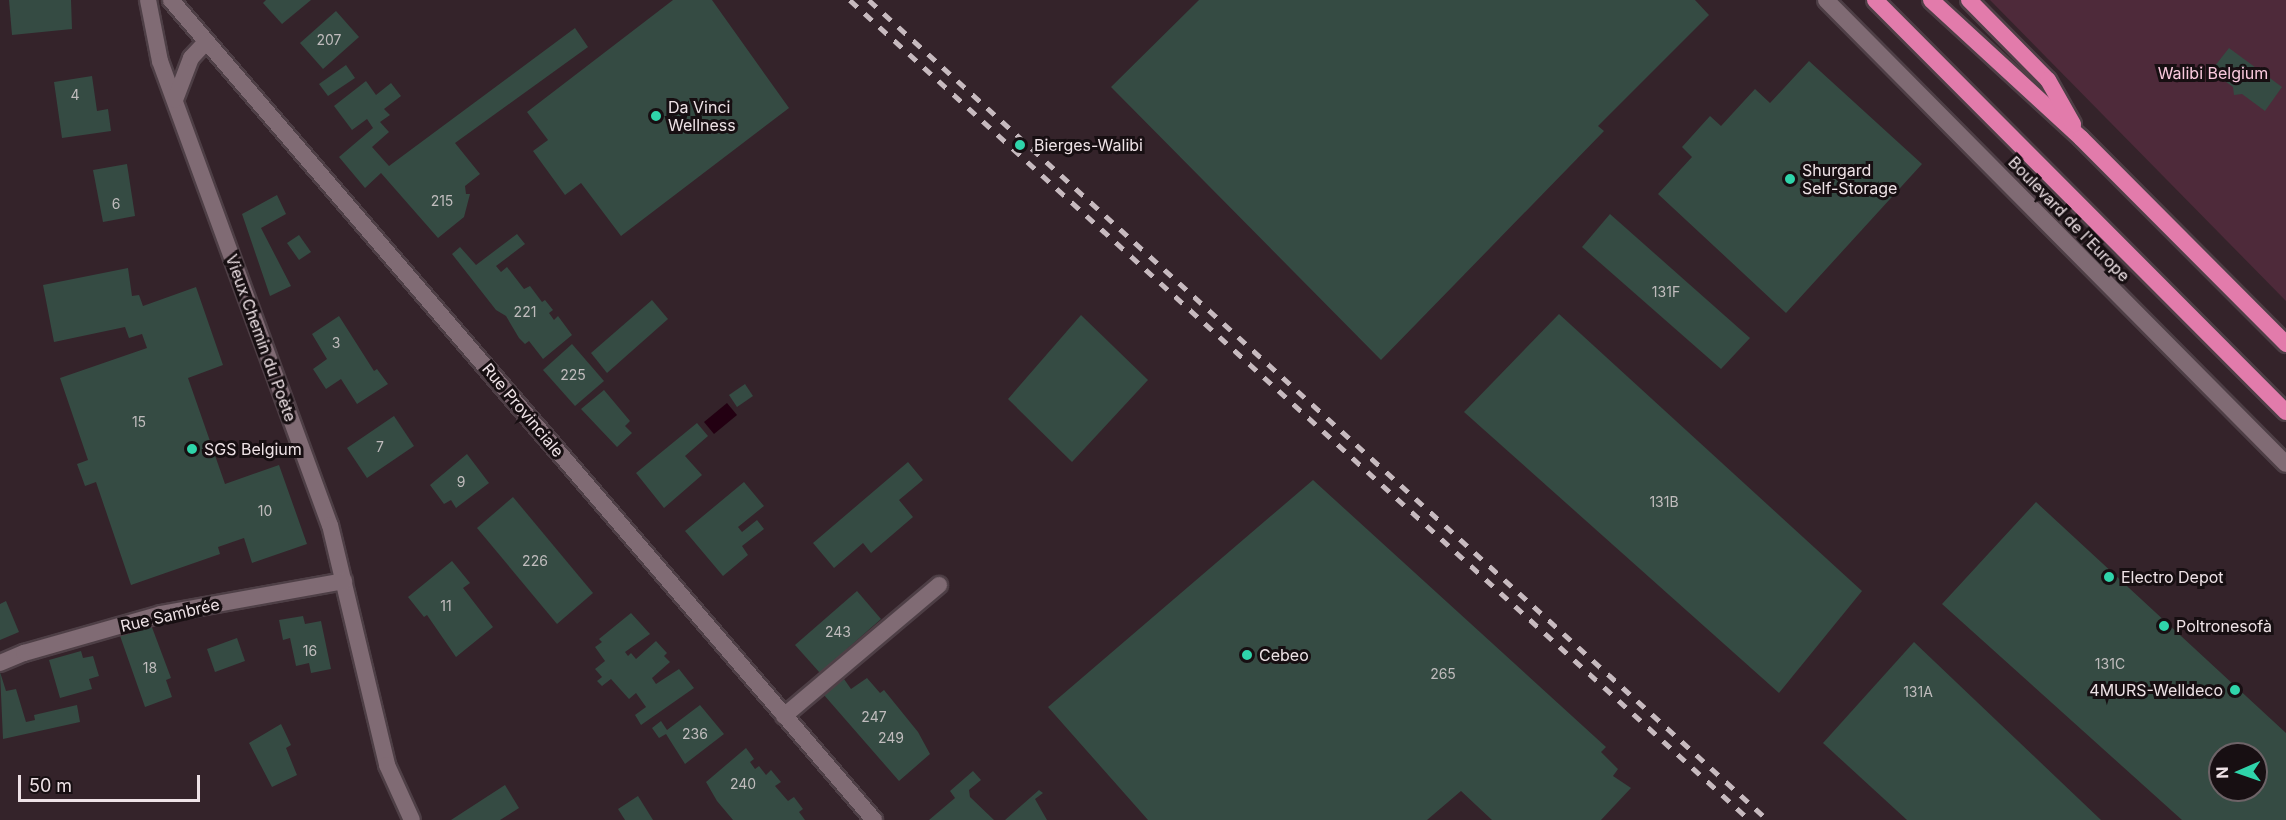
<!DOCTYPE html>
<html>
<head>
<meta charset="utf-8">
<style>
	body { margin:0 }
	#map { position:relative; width:2286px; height:820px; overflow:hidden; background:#34232a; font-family:Inter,sans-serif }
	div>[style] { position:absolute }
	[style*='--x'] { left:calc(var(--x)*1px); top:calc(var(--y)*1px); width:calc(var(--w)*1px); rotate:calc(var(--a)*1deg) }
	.green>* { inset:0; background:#4e2a3a }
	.water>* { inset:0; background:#230012 }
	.building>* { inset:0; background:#354b43 }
	.roads { filter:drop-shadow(2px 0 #4e3f46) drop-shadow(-2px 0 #4e3f46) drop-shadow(0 2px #4e3f46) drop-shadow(0 -2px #4e3f46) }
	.minor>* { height:16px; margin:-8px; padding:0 8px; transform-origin:8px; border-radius:8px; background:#806b74 }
	.secondary>* { height:16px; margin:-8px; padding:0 8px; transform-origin:8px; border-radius:8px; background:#806b74 }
	.trunk>* { height:16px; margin:-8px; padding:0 8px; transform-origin:8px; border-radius:8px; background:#e27bab }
	.rail>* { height:4.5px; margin-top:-2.25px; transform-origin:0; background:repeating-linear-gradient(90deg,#c7babf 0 10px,transparent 0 20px) }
	.dots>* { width:16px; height:16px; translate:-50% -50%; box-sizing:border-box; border:3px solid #170f12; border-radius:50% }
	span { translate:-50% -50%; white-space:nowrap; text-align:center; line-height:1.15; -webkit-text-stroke:6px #170f12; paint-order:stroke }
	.number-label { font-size:14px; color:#c0bcbd }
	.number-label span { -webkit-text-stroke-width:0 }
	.park-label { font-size:16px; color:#f9c9dd }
	.poi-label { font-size:16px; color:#eee2e6 }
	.left { translate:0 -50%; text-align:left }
	.right { translate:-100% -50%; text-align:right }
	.street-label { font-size:16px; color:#eee2e6 }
	.north { position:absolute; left:2208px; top:742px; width:60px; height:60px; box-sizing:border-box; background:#170f12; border:2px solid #6d6367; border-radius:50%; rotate:268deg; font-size:16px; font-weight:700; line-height:24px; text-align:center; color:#eee2e6 }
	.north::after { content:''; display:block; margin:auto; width:21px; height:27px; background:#2fd4aa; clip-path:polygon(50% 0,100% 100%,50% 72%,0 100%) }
	.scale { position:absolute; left:18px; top:775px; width:182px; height:27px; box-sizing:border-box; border:3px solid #eee2e6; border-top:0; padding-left:8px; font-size:18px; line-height:21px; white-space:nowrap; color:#eee2e6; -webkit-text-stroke:4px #170f12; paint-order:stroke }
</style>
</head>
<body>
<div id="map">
	<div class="green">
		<i style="clip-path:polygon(1990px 0,2286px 0,2286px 301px)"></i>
	</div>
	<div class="water">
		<i style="clip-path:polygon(727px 403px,737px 415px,714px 434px,704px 422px)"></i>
	</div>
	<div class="building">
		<i style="clip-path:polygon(9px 0,71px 0,72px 29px,12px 35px)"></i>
		<i style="clip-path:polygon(266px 0,311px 0,282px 24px,263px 3px)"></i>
		<i style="clip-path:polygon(673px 0,712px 0,789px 108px,621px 236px,581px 183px,565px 195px,533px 151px,548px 140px,527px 112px)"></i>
		<i style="clip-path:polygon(1199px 0,1695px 0,1709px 15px,1598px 126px,1604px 131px,1381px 360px,1111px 87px)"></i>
		<i style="clip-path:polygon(336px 11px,359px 37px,323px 69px,300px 43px)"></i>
		<i style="clip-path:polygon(575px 28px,588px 47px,455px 143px,480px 174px,465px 186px,466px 194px,470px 194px,464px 217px,438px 238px,381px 173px,365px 188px,339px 157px,373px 128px,367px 119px,352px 130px,334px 106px,366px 81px,376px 95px,391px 83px,401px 96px,384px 109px,390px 115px,380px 122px,389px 132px,372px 147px,389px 166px)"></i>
		<i style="clip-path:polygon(2229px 48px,2282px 87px,2265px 111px,2242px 94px,2234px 95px,2233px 87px,2211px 71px)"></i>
		<i style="clip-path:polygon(1809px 61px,1922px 164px,1786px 313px,1658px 194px,1692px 157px,1682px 147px,1710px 116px,1721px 126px,1755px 89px,1770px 103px)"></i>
		<i style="clip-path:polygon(346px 65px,355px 78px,328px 96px,319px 84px)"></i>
		<i style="clip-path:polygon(92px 76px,97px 111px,108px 109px,111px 131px,62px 138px,54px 82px)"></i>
		<i style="clip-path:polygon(127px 164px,135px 216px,103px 222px,93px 170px)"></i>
		<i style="clip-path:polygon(277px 195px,286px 214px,261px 228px,291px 286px,270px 296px,242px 214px)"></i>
		<i style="clip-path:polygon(1610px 214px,1750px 338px,1721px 369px,1582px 247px)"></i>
		<i style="clip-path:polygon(517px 234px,525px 244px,496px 266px,501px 272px,507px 267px,524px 289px,530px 286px,542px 302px,545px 300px,553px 310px,549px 313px,554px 320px,558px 316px,572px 335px,543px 359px,529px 341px,525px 344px,519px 338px,506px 316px,496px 310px,452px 254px,460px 247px,476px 265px)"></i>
		<i style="clip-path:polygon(299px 235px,311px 252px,299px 260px,287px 243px)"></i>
		<i style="clip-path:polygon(128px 268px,132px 296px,139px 295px,143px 306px,196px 287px,223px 365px,188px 378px,225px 484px,279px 465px,307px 544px,252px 563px,244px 538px,218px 547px,220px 554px,131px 585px,96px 482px,85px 486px,77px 464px,88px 460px,60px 378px,147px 348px,142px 334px,129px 338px,125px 327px,54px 342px,43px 285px)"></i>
		<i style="clip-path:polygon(652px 300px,668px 319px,607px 373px,591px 353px)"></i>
		<i style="clip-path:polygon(1559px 314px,1862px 591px,1779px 693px,1464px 412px)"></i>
		<i style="clip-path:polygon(1081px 315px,1148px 380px,1072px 462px,1008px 399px)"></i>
		<i style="clip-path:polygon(339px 316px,374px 371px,377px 369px,388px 384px,357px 404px,341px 379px,326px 389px,313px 369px,327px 359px,312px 334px)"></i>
		<i style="clip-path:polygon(572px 344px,604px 381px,575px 406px,543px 370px)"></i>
		<i style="clip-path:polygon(745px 384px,753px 396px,737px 407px,729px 395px)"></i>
		<i style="clip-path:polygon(604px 390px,630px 421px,625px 426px,632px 433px,617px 447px,581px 409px)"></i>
		<i style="clip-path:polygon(394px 416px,414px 446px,367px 478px,347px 448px)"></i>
		<i style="clip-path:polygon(697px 423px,708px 436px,685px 456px,702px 475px,664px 508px,636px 473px)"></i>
		<i style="clip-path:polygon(467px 454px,489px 483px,456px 508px,451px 500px,444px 504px,430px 485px)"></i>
		<i style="clip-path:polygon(908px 462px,923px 480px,899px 500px,913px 517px,871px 553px,863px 543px,834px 568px,813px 543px)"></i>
		<i style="clip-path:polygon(1313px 480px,1606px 747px,1601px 752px,1618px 769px,1613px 776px,1631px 788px,1601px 820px,1492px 820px,1461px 791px,1427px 820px,1148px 820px,1048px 707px)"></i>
		<i style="clip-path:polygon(744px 482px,764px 506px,738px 527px,742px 532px,757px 520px,764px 529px,742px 546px,748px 555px,723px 576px,685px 531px)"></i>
		<i style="clip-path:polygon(513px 497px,593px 593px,557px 624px,477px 528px)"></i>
		<i style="clip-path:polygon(evenodd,2036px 502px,2286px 733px,2286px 820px,2182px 820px,1942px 604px,2036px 502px,2220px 754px,2256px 754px,2256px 790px,2220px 790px,2220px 754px)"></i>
		<i style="clip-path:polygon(452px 561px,470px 583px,463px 588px,493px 627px,456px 657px,427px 615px,424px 617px,408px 597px)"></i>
		<i style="clip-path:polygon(857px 591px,881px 619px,820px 673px,795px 645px)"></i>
		<i style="clip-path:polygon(6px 601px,19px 632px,0 640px,0 604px)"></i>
		<i style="clip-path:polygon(631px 613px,650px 634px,625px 652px,628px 656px,631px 653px,636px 659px,656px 641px,667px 653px,664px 656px,670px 662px,652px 678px,656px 684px,679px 669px,694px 688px,641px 725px,635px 715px,646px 707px,636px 693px,629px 699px,611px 679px,602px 686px,597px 681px,602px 677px,595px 669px,605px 661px,595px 647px,602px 642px,599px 639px)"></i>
		<i style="clip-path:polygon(303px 616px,305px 624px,321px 621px,331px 669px,311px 673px,309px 663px,296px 666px,290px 638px,283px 640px,279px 620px)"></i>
		<i style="clip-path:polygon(150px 622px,171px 678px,166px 680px,172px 697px,145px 707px,119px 633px)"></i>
		<i style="clip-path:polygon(237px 638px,245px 661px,215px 672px,207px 649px)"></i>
		<i style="clip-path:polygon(1914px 642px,2101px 820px,1907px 820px,1823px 743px)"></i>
		<i style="clip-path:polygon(81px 651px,83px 658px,93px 656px,99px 676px,89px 679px,92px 689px,60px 698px,49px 660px)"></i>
		<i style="clip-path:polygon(0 672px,6px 691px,16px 689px,26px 722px,35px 720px,34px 715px,77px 705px,80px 722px,3px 739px)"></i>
		<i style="clip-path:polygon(867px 678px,880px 693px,884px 690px,918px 732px,930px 754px,899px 781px,824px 695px,844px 679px,851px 689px)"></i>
		<i style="clip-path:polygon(700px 705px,724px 734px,685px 764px,666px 734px,659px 738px,652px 728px,661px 721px,667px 730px)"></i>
		<i style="clip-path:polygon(281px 724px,291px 745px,286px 748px,297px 775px,272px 787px,249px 743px)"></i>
		<i style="clip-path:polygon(746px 748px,754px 759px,750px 762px,755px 769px,759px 766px,766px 775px,771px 770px,781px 782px,775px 786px,788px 801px,794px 797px,803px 809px,799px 812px,805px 820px,733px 820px,717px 801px,706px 782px)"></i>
		<i style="clip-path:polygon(973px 771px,981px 780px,969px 790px,970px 797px,994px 820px,929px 820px,955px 798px,950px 791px)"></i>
		<i style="clip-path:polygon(505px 785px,519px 808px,500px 820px,451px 820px)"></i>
		<i style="clip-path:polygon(1039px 790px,1043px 793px,1035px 799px,1047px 820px,1005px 820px)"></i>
		<i style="clip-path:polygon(638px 796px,653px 820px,625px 820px,618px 809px)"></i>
	</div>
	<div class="roads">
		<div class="minor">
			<i style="--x:148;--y:0;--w:62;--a:78.9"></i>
			<i style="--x:160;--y:61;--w:494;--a:69.9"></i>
			<i style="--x:330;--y:525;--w:247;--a:76.6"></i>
			<i style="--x:387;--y:765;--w:60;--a:65.6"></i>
			<i style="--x:1826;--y:0;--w:653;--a:45.25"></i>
			<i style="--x:175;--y:100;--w:45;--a:-69.1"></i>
			<i style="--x:191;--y:58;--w:22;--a:-47"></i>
			<i style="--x:0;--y:663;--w:26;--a:-23"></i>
			<i style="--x:24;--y:653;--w:142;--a:-15.9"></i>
			<i style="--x:161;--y:614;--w:186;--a:-10.2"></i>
			<i style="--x:784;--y:716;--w:203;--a:-40.2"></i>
		</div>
		<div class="secondary">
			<i style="--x:171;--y:0;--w:1080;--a:49.39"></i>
		</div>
		<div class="trunk">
			<i style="--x:1875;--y:0;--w:582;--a:45.07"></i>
			<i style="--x:1931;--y:0;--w:204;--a:42.6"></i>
			<i style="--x:2081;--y:138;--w:291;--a:45.1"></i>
			<i style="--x:1969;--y:0;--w:112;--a:45.4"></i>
			<i style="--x:2048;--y:80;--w:51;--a:60.4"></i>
		</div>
	</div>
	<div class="rail">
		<i style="--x:850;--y:0;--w:1218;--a:42.34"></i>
		<i style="--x:869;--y:0;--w:1217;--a:42.37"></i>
	</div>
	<div class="dots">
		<i style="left:656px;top:116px;background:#2fd4aa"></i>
		<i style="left:1020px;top:145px;background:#2fd4aa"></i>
		<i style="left:1790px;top:179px;background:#2fd4aa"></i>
		<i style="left:192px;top:449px;background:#2fd4aa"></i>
		<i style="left:2109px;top:577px;background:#2fd4aa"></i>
		<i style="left:2164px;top:626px;background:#2fd4aa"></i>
		<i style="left:1247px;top:655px;background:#2fd4aa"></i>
		<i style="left:2235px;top:690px;background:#2fd4aa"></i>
	</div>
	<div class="number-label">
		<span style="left:329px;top:40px">207</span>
		<span style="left:75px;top:95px">4</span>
		<span style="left:442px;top:201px">215</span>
		<span style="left:116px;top:204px">6</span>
		<span style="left:1666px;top:292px">131F</span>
		<span style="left:525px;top:312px">221</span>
		<span style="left:336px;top:343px">3</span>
		<span style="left:573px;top:375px">225</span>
		<span style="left:139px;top:422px">15</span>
		<span style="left:380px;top:447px">7</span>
		<span style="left:461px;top:482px">9</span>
		<span style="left:1664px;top:502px">131B</span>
		<span style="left:265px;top:511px">10</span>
		<span style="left:535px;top:561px">226</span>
		<span style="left:446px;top:606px">11</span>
		<span style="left:838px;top:632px">243</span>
		<span style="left:310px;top:651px">16</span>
		<span style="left:2110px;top:664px">131C</span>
		<span style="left:150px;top:668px">18</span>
		<span style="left:1443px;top:674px">265</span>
		<span style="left:1918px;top:692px">131A</span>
		<span style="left:874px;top:717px">247</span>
		<span style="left:695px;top:734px">236</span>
		<span style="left:891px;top:738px">249</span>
		<span style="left:743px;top:784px">240</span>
	</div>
	<div class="park-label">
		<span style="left:2213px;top:73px">Walibi Belgium</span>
	</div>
	<div class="poi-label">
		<span class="left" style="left:668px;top:116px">Da Vinci<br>Wellness</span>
		<span class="left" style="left:1034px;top:145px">Bierges-Walibi</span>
		<span class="left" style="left:1802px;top:179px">Shurgard<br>Self-Storage</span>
		<span class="left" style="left:204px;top:449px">SGS Belgium</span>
		<span class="left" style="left:2121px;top:577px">Electro Depot</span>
		<span class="left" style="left:2176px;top:626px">Poltronesofà</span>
		<span class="left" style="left:1259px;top:655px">Cebeo</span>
		<span class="right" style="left:2223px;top:690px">4MURS-Welldeco</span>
	</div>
	<div class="street-label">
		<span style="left:2069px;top:219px;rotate:46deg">Boulevard de l'Europe</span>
		<span style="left:261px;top:338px;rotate:70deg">Vieux Chemin du Poète</span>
		<span style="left:523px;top:410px;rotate:50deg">Rue Provinciale</span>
		<span style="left:170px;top:615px;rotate:-13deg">Rue Sambrée</span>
	</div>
	<div class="north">N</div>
	<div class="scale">50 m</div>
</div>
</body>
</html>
